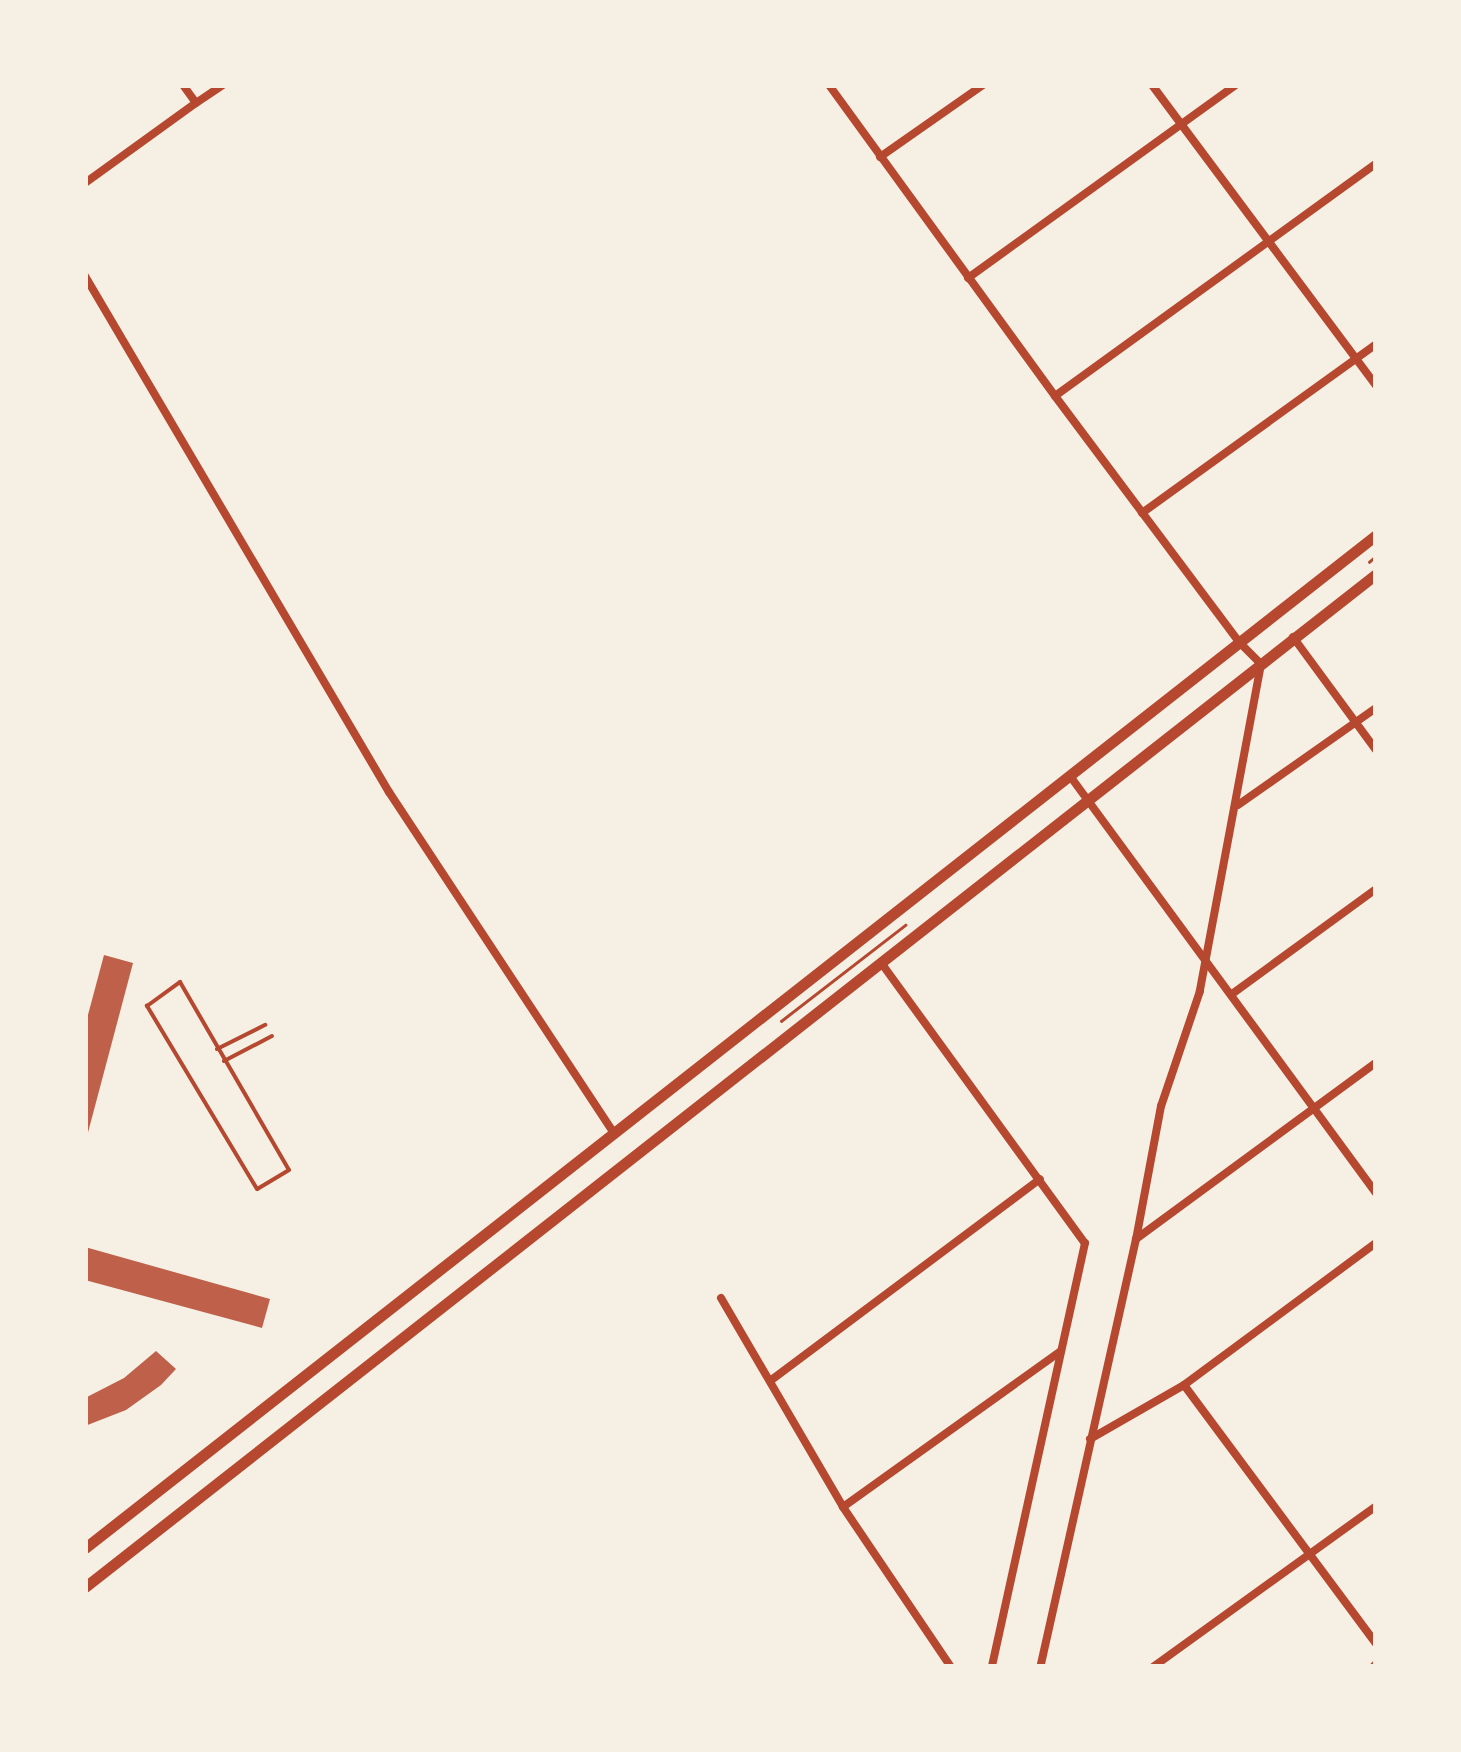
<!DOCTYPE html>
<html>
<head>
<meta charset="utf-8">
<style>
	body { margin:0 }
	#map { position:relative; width:1461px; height:1752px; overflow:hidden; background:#f6efe4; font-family:"Exo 2",sans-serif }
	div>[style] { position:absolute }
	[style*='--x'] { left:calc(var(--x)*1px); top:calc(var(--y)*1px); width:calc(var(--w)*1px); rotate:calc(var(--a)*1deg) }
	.building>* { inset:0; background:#bf614a }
	.path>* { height:2.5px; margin:-1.25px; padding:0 1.25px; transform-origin:1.25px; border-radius:1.25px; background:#b5482f }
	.service>* { height:4px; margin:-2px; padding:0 2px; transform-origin:2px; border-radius:2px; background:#b5482f }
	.minor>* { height:8px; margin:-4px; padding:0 4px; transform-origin:4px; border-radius:4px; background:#b5482f }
	.secondary>* { height:11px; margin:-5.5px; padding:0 5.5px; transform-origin:5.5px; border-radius:5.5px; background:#b5482f }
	span { translate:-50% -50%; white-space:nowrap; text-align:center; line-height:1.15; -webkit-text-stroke:8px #f6efe4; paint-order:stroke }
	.frame { position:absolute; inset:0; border:88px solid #f6efe4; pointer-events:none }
</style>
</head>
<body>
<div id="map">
	<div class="building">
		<i style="clip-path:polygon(104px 955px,133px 963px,86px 1140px,85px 1026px)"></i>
		<i style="clip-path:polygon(85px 1247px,270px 1299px,262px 1328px,85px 1280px)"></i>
		<i style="clip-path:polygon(156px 1351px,176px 1369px,161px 1385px,126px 1410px,85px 1426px,85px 1398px,124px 1378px)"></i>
	</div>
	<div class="path">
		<i style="--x:1369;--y:562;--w:9;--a:-41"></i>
		<i style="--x:781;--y:1021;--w:157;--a:-37.7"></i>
	</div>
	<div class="service">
		<i style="--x:180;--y:982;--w:217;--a:59.9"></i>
		<i style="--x:289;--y:1170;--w:37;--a:149"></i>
		<i style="--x:257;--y:1189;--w:214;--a:-121"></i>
		<i style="--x:147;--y:1006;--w:41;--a:-36"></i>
		<i style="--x:217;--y:1049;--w:54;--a:-26.6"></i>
		<i style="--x:224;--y:1061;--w:54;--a:-27.5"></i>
	</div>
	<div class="minor">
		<i style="--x:183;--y:85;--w:22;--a:54"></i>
		<i style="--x:196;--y:103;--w:32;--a:-34"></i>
		<i style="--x:829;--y:85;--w:384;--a:54"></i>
		<i style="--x:1055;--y:396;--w:309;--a:53.2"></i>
		<i style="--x:1240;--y:643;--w:30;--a:45"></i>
		<i style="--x:1261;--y:664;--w:333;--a:100.6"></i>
		<i style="--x:1200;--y:991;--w:121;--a:108.7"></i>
		<i style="--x:1161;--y:1106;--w:135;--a:100.6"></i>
		<i style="--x:1136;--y:1239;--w:439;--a:102.6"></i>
		<i style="--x:1152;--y:85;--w:375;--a:53.3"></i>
		<i style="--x:880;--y:157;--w:126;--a:-35"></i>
		<i style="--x:85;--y:183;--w:137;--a:-35.8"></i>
		<i style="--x:85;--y:276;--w:599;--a:59.5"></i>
		<i style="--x:389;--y:792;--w:409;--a:56.6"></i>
		<i style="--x:968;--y:278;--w:330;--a:-35.8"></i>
		<i style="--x:1055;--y:396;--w:396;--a:-35.9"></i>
		<i style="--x:1142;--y:513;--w:289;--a:-35.8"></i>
		<i style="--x:1293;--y:637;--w:140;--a:53.7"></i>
		<i style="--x:1070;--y:776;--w:517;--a:53.73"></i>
		<i style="--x:1238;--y:805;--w:169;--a:-35.1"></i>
		<i style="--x:882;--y:964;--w:345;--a:54"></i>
		<i style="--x:1085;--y:1243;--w:434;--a:102.4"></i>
		<i style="--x:1232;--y:994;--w:178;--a:-36.1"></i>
		<i style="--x:1136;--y:1239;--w:298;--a:-36.3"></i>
		<i style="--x:721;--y:1298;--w:242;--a:59.7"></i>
		<i style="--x:843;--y:1507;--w:193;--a:56"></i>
		<i style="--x:770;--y:1381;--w:337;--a:-36.8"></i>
		<i style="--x:1184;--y:1385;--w:322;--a:53.4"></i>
		<i style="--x:1090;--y:1439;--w:108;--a:-29.9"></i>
		<i style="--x:1184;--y:1385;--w:239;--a:-36.5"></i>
		<i style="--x:843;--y:1507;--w:268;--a:-35.6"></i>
		<i style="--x:1153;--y:1667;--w:275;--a:-35.8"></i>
		<i style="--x:1373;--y:1667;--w:4;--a:-45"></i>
	</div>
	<div class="secondary">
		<i style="--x:85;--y:1548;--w:1641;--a:-38.12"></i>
		<i style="--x:85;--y:1587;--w:1641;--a:-38.12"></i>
	</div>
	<div class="frame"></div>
</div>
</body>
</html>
